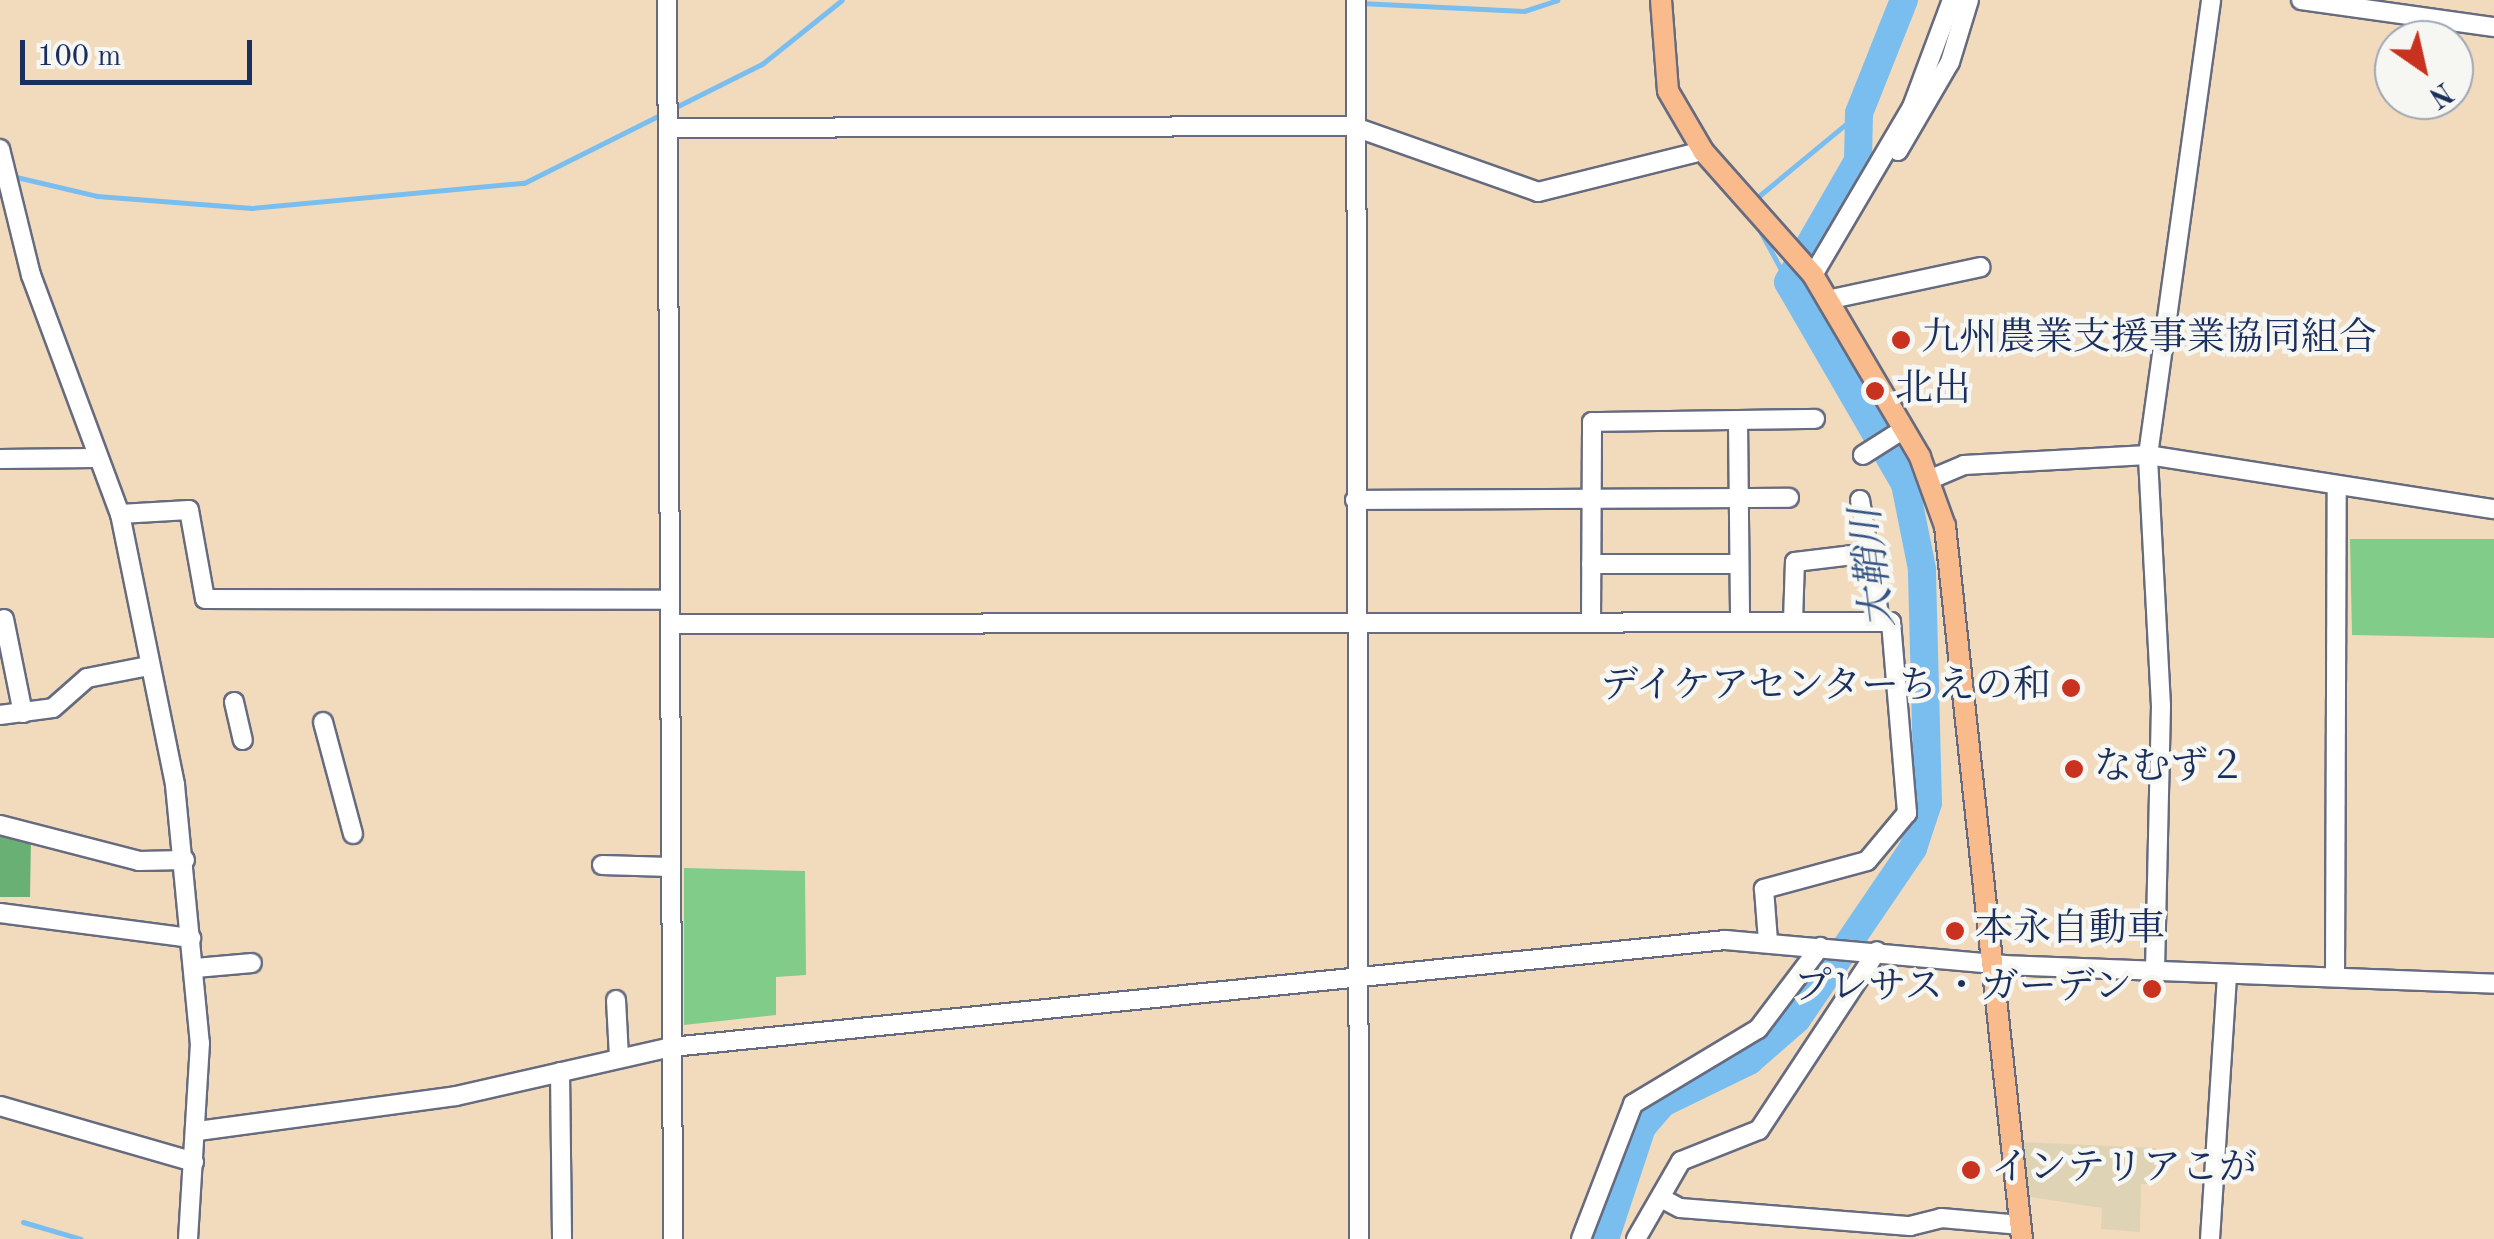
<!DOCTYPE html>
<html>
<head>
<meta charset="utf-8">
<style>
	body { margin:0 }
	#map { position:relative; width:2494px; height:1239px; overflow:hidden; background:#f2dbbc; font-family:"Old Standard TT","Noto Serif JP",serif }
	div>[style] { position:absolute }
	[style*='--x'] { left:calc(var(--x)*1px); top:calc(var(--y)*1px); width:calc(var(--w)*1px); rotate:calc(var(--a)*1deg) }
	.built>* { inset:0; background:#dfd3b6 }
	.green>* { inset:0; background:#82cc89 }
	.forest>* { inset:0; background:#69b075 }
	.stream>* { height:5px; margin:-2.5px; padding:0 2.5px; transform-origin:2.5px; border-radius:2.5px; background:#7abef0 }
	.river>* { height:28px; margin:-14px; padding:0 14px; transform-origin:14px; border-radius:14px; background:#7abef0 }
	.roads { filter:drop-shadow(2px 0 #666b7f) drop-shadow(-2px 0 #666b7f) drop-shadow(0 2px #666b7f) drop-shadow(0 -2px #666b7f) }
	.minor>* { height:18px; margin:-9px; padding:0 9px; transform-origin:9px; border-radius:9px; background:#fff }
	.major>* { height:20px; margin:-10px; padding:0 10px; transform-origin:10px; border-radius:10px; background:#fabb8c }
	.dots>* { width:28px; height:28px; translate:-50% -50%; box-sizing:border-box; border:5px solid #f6f6f2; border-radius:50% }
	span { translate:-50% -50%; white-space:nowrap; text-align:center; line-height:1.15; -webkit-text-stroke:9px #f6f6f2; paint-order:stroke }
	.poi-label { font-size:38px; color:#1b2f5e }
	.left { translate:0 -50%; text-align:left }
	.right { translate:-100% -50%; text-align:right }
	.water-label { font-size:40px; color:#335382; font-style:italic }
	.north { position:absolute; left:2374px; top:20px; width:100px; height:100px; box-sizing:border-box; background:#f6f6f2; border:2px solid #9ea6b7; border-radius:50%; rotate:146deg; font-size:28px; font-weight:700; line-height:40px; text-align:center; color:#1b2f5e }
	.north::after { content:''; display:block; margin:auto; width:35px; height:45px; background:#c8321e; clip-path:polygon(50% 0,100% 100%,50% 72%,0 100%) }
	.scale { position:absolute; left:20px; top:40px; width:232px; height:45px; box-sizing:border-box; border:5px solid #1b2f5e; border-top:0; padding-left:12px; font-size:30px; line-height:35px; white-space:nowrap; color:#1b2f5e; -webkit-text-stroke:8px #f6f6f2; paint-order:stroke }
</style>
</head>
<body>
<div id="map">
	<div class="built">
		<i style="clip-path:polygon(2022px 1142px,2156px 1148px,2155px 1184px,2141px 1184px,2140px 1232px,2101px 1229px,2102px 1208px,2030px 1197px)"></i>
	</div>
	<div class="green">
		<i style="clip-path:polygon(2350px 539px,2494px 539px,2494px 638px,2352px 635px)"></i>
		<i style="clip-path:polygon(684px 868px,805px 871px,806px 975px,776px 977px,776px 1015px,684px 1025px)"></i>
	</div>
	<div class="forest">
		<i style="clip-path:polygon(0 831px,31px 838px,30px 897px,0 897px)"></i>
	</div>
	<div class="stream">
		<i style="--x:1360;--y:3;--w:164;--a:2.8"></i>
		<i style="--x:1524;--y:11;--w:35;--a:-18"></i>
		<i style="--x:12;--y:176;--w:87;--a:13.2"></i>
		<i style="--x:97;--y:196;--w:155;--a:4.4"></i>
		<i style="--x:252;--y:208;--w:273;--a:-5.3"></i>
		<i style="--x:524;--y:183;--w:266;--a:-26.6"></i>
		<i style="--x:762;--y:64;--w:102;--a:-38.7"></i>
		<i style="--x:1754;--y:200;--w:136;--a:-39.6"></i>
		<i style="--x:1748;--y:209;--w:83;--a:61.3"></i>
		<i style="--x:23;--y:1222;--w:60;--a:16.3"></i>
	</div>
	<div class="river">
		<i style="--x:1605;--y:1239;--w:118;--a:-71.7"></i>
		<i style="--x:1642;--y:1127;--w:32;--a:-49"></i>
		<i style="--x:1663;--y:1103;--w:96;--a:-26"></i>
		<i style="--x:1749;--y:1061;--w:64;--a:-41.2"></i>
		<i style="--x:1797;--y:1019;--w:207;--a:-55.8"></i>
		<i style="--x:1913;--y:848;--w:47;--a:-71.6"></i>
		<i style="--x:1928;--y:803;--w:234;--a:-91.5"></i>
		<i style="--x:1922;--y:569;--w:87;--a:-101.3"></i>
		<i style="--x:1905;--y:484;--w:233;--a:-120.1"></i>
		<i style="--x:1788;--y:282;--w:140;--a:-60"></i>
		<i style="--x:1858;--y:161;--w:48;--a:-88.8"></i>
		<i style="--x:1859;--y:113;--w:122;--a:-68.3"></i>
	</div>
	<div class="roads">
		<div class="minor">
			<i style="--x:667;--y:0;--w:1239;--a:89.72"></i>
			<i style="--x:1356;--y:0;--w:1239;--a:89.86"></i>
			<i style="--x:2301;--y:0;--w:195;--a:8"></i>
			<i style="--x:670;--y:128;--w:682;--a:-0.17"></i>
			<i style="--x:1352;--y:126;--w:197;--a:19.5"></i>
			<i style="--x:1538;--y:192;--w:170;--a:-14"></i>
			<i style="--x:0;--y:149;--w:130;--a:76.2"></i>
			<i style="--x:31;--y:275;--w:255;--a:69.6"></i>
			<i style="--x:120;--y:514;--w:277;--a:78.5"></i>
			<i style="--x:175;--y:785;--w:259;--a:84.5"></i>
			<i style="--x:200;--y:1043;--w:196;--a:93.5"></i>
			<i style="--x:1898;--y:151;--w:103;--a:-59.7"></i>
			<i style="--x:1950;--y:62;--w:65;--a:-73"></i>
			<i style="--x:1813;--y:275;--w:195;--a:-59.5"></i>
			<i style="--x:1912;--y:107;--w:114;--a:-69.5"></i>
			<i style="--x:1827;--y:300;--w:157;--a:-12.1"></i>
			<i style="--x:1738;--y:422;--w:199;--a:89.4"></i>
			<i style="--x:1863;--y:455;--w:49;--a:-32.4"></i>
			<i style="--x:0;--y:459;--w:95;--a:-0.6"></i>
			<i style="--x:1931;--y:479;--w:36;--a:-23"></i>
			<i style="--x:1964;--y:465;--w:184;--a:-3.1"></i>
			<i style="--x:2148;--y:455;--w:350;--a:8.9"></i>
			<i style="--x:1355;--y:500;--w:434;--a:-0.3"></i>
			<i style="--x:1860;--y:500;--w:123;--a:80.6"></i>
			<i style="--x:120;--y:514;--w:69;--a:-3.3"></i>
			<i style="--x:189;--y:510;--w:90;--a:79.8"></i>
			<i style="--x:205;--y:599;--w:465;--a:0.1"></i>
			<i style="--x:1591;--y:564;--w:148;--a:0"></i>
			<i style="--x:4;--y:619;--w:96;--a:78.6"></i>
			<i style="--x:1591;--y:621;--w:199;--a:-89.7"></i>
			<i style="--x:1592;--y:422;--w:223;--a:-0.8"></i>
			<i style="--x:1793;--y:621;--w:59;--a:-88.1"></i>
			<i style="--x:1795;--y:562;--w:75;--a:-6.9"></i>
			<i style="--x:671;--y:624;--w:1220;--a:-0.09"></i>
			<i style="--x:1891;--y:622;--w:192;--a:85.2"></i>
			<i style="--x:1907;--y:813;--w:62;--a:129.8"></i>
			<i style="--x:1867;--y:861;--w:107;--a:164.8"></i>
			<i style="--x:1764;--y:889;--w:52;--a:85.6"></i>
			<i style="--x:234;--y:702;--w:39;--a:77"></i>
			<i style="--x:0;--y:715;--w:53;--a:-7.5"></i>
			<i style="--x:53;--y:708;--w:45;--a:-41.4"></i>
			<i style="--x:87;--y:678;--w:62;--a:-11.1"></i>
			<i style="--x:323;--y:722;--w:116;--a:75"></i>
			<i style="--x:0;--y:825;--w:144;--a:14.5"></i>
			<i style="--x:139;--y:861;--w:46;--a:-1.2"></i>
			<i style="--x:602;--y:865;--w:68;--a:1.7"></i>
			<i style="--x:0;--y:913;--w:193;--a:7.5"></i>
			<i style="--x:196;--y:968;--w:56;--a:-5.1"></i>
			<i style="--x:2155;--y:970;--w:264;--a:-88.7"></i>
			<i style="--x:2161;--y:706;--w:251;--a:-93"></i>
			<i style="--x:2148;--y:455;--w:459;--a:-82.1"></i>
			<i style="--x:2335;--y:977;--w:490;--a:-89.8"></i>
			<i style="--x:616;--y:1000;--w:57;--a:87"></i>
			<i style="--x:560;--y:1072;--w:167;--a:89.3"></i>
			<i style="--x:0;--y:1106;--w:202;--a:16.1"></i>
			<i style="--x:198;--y:1131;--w:260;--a:-7.7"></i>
			<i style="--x:456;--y:1096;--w:221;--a:-12.8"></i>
			<i style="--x:672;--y:1047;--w:1059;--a:-5.8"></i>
			<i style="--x:1726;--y:940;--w:280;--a:5.1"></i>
			<i style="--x:2005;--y:965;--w:489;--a:2.2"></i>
			<i style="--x:1661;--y:1198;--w:21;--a:28"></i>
			<i style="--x:1680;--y:1208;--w:231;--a:4.5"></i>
			<i style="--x:1910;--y:1226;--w:32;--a:-14"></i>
			<i style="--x:1941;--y:1218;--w:80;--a:5"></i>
			<i style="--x:1581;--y:1239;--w:145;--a:-68.9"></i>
			<i style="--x:1633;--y:1104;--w:146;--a:-31"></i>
			<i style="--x:1758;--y:1029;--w:103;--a:-52.9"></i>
			<i style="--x:1636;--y:1239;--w:90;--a:-60"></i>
			<i style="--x:1681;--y:1161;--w:84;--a:-21.7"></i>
			<i style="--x:1759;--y:1130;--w:214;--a:-56.6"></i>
			<i style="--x:2210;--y:1239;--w:264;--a:-86.3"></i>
		</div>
		<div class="major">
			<i style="--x:1661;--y:0;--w:91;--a:85.6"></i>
			<i style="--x:1668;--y:91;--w:69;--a:59.7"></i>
			<i style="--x:1703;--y:151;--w:166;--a:48.4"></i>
			<i style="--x:1813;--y:275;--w:211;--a:59.5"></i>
			<i style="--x:1920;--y:457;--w:73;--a:70.1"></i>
			<i style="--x:1945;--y:526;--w:717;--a:83.84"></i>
		</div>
	</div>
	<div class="dots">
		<i style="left:1901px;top:340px;background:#c8321e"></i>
		<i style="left:1875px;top:391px;background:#c8321e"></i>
		<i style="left:2071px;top:688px;background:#c8321e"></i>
		<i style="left:2074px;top:769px;background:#c8321e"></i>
		<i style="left:1955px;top:931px;background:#c8321e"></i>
		<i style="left:2152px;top:989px;background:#c8321e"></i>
		<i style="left:1971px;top:1170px;background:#c8321e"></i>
	</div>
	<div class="poi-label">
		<span class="left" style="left:1921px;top:340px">九州農業支援事業協同組合</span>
		<span class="left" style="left:1895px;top:391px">北出</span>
		<span class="right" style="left:2051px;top:688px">デイケアセンターちえの和</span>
		<span class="left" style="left:2094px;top:769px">なむず２</span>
		<span class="left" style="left:1975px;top:931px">本永自動車</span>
		<span class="right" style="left:2132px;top:989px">プレサス・ガーデン</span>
		<span class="left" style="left:1991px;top:1170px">インテリアこが</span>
	</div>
	<div class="water-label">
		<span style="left:1875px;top:568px;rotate:-97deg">大鞘川</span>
	</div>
	<div class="north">N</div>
	<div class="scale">100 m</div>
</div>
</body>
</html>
